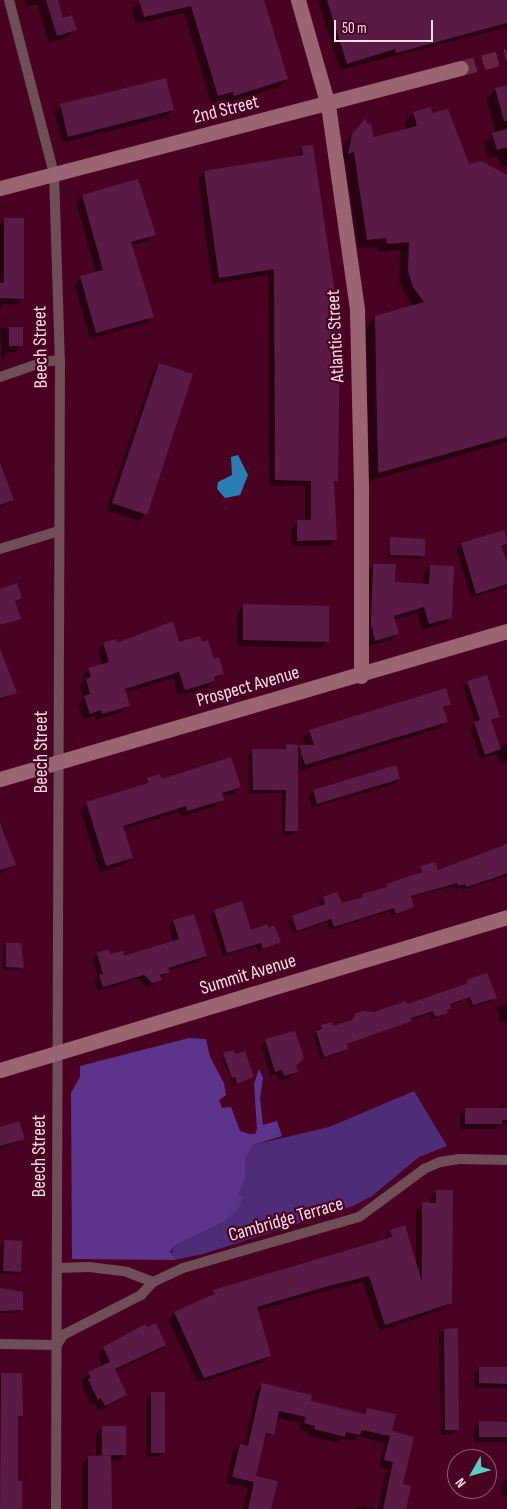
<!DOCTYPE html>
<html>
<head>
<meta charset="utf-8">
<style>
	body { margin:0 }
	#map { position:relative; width:507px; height:1509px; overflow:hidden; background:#4a0222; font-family:"Sofia Sans Condensed",sans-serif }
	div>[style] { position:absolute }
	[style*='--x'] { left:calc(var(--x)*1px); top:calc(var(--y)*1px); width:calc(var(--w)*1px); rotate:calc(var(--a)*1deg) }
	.green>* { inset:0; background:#4e2c77 }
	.forest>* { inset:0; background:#5d348d }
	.water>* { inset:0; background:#2b7eb3 }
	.shadow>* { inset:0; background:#0007 }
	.building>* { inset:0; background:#591b46 }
	.secondary-tunnel>* { height:15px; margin-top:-7.5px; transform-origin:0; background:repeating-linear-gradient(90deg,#64233f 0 15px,transparent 0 23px) }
	.street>* { height:10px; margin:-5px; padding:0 5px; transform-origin:5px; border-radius:5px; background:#704e57 }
	.secondary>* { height:15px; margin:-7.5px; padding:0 7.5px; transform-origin:7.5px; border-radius:7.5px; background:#9a6473 }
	span { translate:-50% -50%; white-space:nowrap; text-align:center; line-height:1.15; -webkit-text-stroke:4.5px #4a0222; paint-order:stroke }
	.street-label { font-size:19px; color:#fadee5 }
	.north { position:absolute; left:447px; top:1449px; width:50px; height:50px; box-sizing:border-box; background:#4a0222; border:1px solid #905a70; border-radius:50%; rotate:232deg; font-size:14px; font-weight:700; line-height:20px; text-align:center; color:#fadee5 }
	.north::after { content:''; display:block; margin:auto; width:18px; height:22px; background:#5acebc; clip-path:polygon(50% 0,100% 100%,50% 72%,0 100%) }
	.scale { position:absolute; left:334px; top:20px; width:99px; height:22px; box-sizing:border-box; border:2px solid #fadee5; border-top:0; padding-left:6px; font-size:15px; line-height:18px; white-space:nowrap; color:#fadee5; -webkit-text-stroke:4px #4a0222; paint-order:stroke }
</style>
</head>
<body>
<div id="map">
	<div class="green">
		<i style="clip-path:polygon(414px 1091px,447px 1146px,419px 1157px,372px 1196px,353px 1206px,203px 1254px,174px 1260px,170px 1257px,174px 1246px,224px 1222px,245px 1180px,245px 1159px,253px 1145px,329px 1127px)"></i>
	</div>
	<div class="forest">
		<i style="clip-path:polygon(189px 1038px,206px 1039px,210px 1057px,224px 1083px,226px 1095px,219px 1100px,222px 1108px,231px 1107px,240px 1131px,249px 1134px,255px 1134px,257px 1129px,254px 1084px,259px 1069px,263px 1078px,260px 1098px,263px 1125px,277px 1121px,282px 1136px,253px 1145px,245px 1159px,245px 1180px,238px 1195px,242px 1197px,240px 1206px,224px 1222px,174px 1246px,170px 1252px,175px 1260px,72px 1259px,71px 1093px,80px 1077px,80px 1066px)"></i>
	</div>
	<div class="water">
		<i style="clip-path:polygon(238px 455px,248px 475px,240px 495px,225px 498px,217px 489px,218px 482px,232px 475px,231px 457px)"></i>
	</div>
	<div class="shadow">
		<i style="clip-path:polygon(24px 0,57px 0,62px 19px,75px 29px,68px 37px,49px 43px,37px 4px,26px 7px)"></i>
		<i style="clip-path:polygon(144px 0,263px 0,286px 79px,279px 87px,226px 103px,225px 99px,211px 103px,184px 13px,136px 24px,132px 9px)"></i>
		<i style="clip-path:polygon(318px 0,507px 0,507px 27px,340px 70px)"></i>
		<i style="clip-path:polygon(507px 86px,507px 166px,501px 168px,497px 156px,488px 159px,484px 143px,496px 133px,486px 99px,495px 90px)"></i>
		<i style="clip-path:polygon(61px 106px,173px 110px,166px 117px,62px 143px,54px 112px)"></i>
		<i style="clip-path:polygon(414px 113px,431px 115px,468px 166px,507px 176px,507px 442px,369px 481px,366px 326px,375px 317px,412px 307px,399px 281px,400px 250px,378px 252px,377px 247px,358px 248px,345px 160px,340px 162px,344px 144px,357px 129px,373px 138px,407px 130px,404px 122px)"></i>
		<i style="clip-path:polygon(302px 148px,337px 480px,333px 484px,336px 539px,329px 546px,292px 546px,291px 528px,298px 522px,305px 522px,305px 486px,269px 486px,268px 275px,212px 284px,198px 178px,204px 172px,296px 158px)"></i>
		<i style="clip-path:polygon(83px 196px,154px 235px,148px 241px,131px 246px,152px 316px,146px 323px,90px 339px,74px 284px,81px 278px,96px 273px,76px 202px)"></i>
		<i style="clip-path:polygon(5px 219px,23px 298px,16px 305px,4px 304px,0 309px,0 224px)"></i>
		<i style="clip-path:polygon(0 328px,21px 328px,21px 346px,15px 352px,8px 352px,2px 362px)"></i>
		<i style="clip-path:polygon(159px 364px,145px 514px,139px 521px,106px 510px,153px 371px)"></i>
		<i style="clip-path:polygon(1px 462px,13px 500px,0 508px,0 462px)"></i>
		<i style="clip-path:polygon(503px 532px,507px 544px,501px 549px,507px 566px,507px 587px,471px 598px,456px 549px,461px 545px)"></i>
		<i style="clip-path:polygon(391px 539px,423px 556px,420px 559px,387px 557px)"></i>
		<i style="clip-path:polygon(373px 565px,394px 584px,423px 585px,424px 573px,430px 566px,451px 617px,444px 624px,422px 630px,417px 613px,394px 620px,398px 634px,391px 640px,369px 646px,365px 632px,367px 571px)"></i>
		<i style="clip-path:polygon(0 590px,21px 598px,14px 602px,19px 618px,0 626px)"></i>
		<i style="clip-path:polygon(244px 605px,328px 641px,321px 648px,237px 646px,237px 612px)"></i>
		<i style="clip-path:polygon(202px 643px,223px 674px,207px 687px,178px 696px,173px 678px,125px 693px,129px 705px,122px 712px,96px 720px,95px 716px,83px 720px,78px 704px,84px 698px,80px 687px,84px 682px,82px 676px,89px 669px,102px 665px,98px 650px,104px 644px)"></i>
		<i style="clip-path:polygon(0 670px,15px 692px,0 701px)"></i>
		<i style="clip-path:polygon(468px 682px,499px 717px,491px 723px,499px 747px,507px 744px,507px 762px,500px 765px,496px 754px,480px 759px,470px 728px,475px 723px,463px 687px)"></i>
		<i style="clip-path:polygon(449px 704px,443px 711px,446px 722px,440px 728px,299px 771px,297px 765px,297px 831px,292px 835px,282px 835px,282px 793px,249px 794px,248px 755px,253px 751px,282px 750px,286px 746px,297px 749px,306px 746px,303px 737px,310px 731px)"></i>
		<i style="clip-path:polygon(147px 779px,239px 787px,233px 794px,221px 797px,216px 806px,181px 817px,179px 812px,123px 829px,131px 858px,125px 864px,100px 872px,80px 810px,87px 803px,141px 786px)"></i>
		<i style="clip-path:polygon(399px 779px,394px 784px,312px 808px,309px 796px,314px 791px)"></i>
		<i style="clip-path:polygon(3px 826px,14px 865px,0 874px,0 827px)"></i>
		<i style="clip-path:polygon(507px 846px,507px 876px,462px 890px,462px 887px,455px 889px,454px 886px,410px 898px,413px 907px,392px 917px,390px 911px,330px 930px,327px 922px,293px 934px,288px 921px,321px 907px,319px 902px,323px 898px,341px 905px,418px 875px,421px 867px,437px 872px)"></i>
		<i style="clip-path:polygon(214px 911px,250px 932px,268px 929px,280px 941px,259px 952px,256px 946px,223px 956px,210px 915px)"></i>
		<i style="clip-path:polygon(174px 921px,206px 956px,201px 961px,168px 971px,155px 984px,147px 987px,139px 979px,98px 991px,94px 981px,98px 977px,93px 959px,98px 954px,123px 958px,173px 942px,169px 926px)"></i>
		<i style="clip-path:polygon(6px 944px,23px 967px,20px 970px,3px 970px,3px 947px)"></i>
		<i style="clip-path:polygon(487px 974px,495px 998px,492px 1001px,470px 1008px,467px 999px,449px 1006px,443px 1016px,432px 1019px,430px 1013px,346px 1045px,344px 1052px,321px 1059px,313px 1035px,321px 1026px,332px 1027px,352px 1021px,356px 1015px,406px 1005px,464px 986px,468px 980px)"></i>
		<i style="clip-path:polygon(507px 1003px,507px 1021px,500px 1023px,496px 1008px)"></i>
		<i style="clip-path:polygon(266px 1040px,298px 1062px,292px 1077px,279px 1081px,277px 1074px,270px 1076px,261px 1045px)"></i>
		<i style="clip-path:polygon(244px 1052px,253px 1077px,234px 1086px,221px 1058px)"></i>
		<i style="clip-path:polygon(501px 1105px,507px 1106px,507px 1124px,500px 1124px,496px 1129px,460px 1129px,460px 1114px,465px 1110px,497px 1110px)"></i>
		<i style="clip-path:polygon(0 1128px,23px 1138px,0 1151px)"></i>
		<i style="clip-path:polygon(437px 1191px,451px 1302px,444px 1309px,379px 1331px,363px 1282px,318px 1293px,257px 1311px,270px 1356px,263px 1362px,198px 1383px,168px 1320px,174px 1313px,208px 1298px,214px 1291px,385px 1240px,390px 1231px,416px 1264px,416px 1210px,423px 1204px,430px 1204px,430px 1198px)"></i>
		<i style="clip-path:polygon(4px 1241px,20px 1271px,17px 1274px,0 1274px,1px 1244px)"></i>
		<i style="clip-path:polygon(0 1290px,10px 1290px,22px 1309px,18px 1313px,0 1313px)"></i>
		<i style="clip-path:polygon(444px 1330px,458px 1429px,453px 1434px,441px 1435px,439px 1335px)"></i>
		<i style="clip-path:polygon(165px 1345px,158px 1351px,114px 1372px,125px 1395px,119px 1401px,98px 1411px,95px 1404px,91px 1405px,82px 1387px,82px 1379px,103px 1366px,97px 1355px,104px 1348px)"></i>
		<i style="clip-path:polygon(480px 1368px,507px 1369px,507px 1388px,474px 1388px,475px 1373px)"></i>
		<i style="clip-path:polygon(21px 1374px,22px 1416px,17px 1421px,17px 1482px,21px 1509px,0 1509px,0 1375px)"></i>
		<i style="clip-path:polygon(263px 1385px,309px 1402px,362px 1414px,367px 1409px,390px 1432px,404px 1509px,378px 1509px,387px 1469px,379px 1467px,384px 1443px,358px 1436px,353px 1441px,341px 1439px,337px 1443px,308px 1436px,309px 1432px,299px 1430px,300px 1423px,276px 1418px,273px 1434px,263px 1440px,254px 1477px,270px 1509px,243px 1509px,248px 1488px,226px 1483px,233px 1451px,240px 1445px,244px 1446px,256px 1391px)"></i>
		<i style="clip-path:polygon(151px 1394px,164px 1452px,159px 1457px,146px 1457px,146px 1399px)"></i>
		<i style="clip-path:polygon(479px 1423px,507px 1423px,507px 1442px,474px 1442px,474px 1428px)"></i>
		<i style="clip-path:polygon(102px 1427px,125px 1455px,118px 1461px,110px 1461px,110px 1509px,82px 1509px,82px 1463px,89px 1457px,96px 1457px,96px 1434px)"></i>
		<i style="clip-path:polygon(506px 1478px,507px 1496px,501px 1496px,501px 1483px)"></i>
		<i style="clip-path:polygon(360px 1505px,376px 1509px,357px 1509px)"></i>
	</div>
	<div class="building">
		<i style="clip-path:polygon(46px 0,58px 0,63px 18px,72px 15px,77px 30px,57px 36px)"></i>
		<i style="clip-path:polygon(139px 0,264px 0,288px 79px,234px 96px,233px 92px,218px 96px,191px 6px,144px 17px)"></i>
		<i style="clip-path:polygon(327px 0,507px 0,507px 23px,396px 53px,395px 49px,347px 64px)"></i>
		<i style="clip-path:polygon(166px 78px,174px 110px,68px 137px,60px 104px)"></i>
		<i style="clip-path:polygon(507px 85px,507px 121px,504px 121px,495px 88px)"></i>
		<i style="clip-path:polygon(431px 107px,432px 113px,448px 109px,469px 164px,481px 161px,507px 175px,507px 437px,378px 473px,375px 316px,424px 302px,413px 287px,408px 271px,409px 242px,387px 244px,386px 238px,367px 240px,354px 152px,348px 154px,352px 134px,366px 118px,367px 124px,371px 123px,374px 137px,417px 126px,413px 112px)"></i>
		<i style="clip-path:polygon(507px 129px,507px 147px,497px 150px,492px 133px)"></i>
		<i style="clip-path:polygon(313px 145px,340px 328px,338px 481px,334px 481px,337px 540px,297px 541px,297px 520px,311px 520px,311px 481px,275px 480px,274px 269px,219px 278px,204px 171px,303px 155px,302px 146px)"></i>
		<i style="clip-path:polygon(138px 179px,156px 235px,131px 242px,154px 317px,96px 333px,80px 276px,103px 270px,82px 195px)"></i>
		<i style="clip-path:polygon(4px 218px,24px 218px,24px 299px,0 298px,0 283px,4px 283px)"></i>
		<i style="clip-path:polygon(9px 327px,23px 327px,23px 346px,9px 346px)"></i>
		<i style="clip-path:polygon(159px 363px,193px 374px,147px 515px,112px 503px)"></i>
		<i style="clip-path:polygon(0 462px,14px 500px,0 505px)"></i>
		<i style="clip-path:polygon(504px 530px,507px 544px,501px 546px,507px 562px,507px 584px,476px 594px,461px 543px)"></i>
		<i style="clip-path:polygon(390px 537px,425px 539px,425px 556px,390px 555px)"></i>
		<i style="clip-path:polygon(373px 564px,396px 564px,395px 582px,429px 584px,430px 565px,454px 566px,452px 618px,429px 624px,424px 607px,394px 616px,399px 634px,375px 641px,371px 624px)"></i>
		<i style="clip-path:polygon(17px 583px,22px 598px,15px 601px,21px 619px,0 625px,0 589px)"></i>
		<i style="clip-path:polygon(243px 604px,329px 606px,329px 642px,243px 640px)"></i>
		<i style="clip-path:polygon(173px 621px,179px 642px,200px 636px,202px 642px,208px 640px,214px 659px,219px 657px,224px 674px,214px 677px,215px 681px,185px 690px,179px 672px,125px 689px,130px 706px,102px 714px,101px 710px,90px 714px,84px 696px,90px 694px,86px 679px,91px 677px,88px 668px,109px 662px,103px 643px,116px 639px,117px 643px)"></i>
		<i style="clip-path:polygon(0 648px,17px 693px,0 698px)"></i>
		<i style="clip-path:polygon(487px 675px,500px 717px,491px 720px,501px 749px,485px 755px,474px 722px,480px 720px,467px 681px)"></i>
		<i style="clip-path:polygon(446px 688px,451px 705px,443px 707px,448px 722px,305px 765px,299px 745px,314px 745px,309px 730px)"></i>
		<i style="clip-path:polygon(286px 744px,298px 745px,298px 831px,285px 831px,286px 790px,253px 790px,252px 749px,286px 749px)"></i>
		<i style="clip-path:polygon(231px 757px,241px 787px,222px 793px,224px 800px,187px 811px,186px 806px,123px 826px,133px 858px,106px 866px,86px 802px,148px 783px,147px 778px,160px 774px,162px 779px)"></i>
		<i style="clip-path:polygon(396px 765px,400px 779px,317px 804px,313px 790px)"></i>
		<i style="clip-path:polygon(0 822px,16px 865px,0 870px)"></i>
		<i style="clip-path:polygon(507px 844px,507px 873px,491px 879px,466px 887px,465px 884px,458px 886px,457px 883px,411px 896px,414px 907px,396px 914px,394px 908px,334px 927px,331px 919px,297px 931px,292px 916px,325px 904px,323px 897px,337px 892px,342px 903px,363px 897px,362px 894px,387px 887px,386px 884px,422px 872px,420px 866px,435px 862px,438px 870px)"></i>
		<i style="clip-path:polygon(242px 901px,251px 930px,267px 924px,269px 928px,274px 925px,281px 942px,263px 949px,261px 943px,227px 953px,214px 910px)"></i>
		<i style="clip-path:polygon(194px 914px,207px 956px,168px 968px,170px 972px,160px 975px,162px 980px,152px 983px,144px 975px,103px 987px,99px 975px,103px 974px,97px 953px,109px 949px,110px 954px,123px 951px,124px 956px,179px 939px,173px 920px)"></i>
		<i style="clip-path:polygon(6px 943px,21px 943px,24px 968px,6px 967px)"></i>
		<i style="clip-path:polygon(487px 973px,497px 998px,473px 1005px,470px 997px,450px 1004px,451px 1009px,447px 1010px,448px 1013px,435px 1017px,433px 1011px,411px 1018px,412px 1021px,347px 1044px,348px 1049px,324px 1057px,316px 1031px,322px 1029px,321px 1025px,332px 1022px,333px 1026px,352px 1020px,356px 1013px,363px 1011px,374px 1012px,406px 1001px,407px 1004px,466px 984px,468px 979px)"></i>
		<i style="clip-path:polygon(295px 1031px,304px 1058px,296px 1066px,298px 1072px,284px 1076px,282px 1070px,275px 1072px,265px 1039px)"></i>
		<i style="clip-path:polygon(234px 1050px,235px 1054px,245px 1051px,254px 1077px,237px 1084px,235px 1077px,232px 1078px,223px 1053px)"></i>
		<i style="clip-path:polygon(465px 1108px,507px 1108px,507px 1120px,502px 1120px,502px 1124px,465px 1124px)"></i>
		<i style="clip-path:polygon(19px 1121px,25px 1139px,0 1146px,0 1127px)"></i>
		<i style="clip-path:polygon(436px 1190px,453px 1190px,452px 1303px,385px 1325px,369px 1276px,325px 1287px,257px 1307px,271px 1356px,204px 1378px,174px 1312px,214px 1294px,213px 1290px,392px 1237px,390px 1230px,405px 1225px,422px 1282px,422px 1202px,436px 1203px)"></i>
		<i style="clip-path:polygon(4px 1240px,22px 1241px,21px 1272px,3px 1271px)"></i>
		<i style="clip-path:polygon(0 1288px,23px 1292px,23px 1310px,0 1311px)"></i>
		<i style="clip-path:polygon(156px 1323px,166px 1345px,115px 1369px,127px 1395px,105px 1406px,101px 1398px,98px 1400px,88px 1379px,91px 1378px,88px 1372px,110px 1362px,103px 1347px,145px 1324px,147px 1327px)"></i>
		<i style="clip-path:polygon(458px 1328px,459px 1430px,445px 1430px,444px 1329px)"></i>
		<i style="clip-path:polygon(479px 1367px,507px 1367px,507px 1384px,479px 1383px)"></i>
		<i style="clip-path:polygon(1px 1373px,22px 1373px,23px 1416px,18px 1416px,18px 1481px,22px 1481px,22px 1509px,0 1509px)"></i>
		<i style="clip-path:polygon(262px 1383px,312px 1395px,311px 1401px,365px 1414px,367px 1408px,396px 1414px,392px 1431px,414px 1437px,403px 1484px,411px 1486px,406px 1509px,383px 1509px,393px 1462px,384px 1460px,390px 1436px,362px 1430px,360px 1435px,346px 1432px,345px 1437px,314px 1429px,315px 1426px,304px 1423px,306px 1417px,279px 1411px,274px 1435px,266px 1433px,256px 1476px,278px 1481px,271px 1509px,248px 1509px,254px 1482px,232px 1477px,240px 1444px,248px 1446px)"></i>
		<i style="clip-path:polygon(151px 1392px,165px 1392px,165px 1453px,151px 1453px)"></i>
		<i style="clip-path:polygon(479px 1421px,507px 1422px,507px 1437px,479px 1437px)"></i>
		<i style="clip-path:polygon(102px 1426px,126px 1426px,126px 1455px,102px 1455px)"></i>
		<i style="clip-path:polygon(111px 1455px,112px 1509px,88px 1509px,88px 1456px)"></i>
	</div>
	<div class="secondary-tunnel">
		<i style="--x:461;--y:68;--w:48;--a:-14.6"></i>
	</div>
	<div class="street">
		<i style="--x:9;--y:0;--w:180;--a:75.5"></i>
		<i style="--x:54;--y:174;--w:186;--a:88.2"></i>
		<i style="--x:60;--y:360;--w:1149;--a:90.2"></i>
		<i style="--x:0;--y:377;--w:46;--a:-19.2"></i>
		<i style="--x:43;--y:362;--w:17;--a:-7"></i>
		<i style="--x:0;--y:549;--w:62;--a:-17"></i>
		<i style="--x:57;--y:1268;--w:32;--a:-2"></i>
		<i style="--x:89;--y:1267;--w:38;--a:7"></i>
		<i style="--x:127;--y:1272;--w:28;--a:21"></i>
		<i style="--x:0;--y:1344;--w:57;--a:1"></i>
		<i style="--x:57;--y:1345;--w:12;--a:-59"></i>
		<i style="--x:63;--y:1335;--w:88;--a:-27.1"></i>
		<i style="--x:141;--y:1295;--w:18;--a:-47"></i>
		<i style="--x:153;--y:1282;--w:33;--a:-25"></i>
		<i style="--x:183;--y:1268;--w:183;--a:-16.2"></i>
		<i style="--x:359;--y:1217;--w:81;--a:-36.4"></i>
		<i style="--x:424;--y:1169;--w:17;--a:-24"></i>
		<i style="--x:440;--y:1162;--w:19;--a:-9"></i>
		<i style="--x:459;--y:1159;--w:48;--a:1.2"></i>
	</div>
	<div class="secondary">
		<i style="--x:298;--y:0;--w:109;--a:74.1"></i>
		<i style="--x:328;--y:105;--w:207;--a:81.9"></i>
		<i style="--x:357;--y:310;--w:181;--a:88.7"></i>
		<i style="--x:361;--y:491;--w:185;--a:90"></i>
		<i style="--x:0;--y:188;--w:476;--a:-14.6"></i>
		<i style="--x:0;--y:779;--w:528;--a:-16.27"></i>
		<i style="--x:0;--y:1070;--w:530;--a:-16.79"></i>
	</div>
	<div class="street-label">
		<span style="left:226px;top:110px;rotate:-14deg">2nd Street</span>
		<span style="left:336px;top:336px;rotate:-93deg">Atlantic Street</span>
		<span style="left:41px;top:347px;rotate:-91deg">Beech Street</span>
		<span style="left:248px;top:687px;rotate:-16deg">Prospect Avenue</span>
		<span style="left:42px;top:752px;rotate:-90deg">Beech Street</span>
		<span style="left:248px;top:975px;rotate:-17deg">Summit Avenue</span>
		<span style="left:40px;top:1156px;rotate:-90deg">Beech Street</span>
		<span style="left:286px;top:1220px;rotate:-16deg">Cambridge Terrace</span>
	</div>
	<div class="north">N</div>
	<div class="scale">50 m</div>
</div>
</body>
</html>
